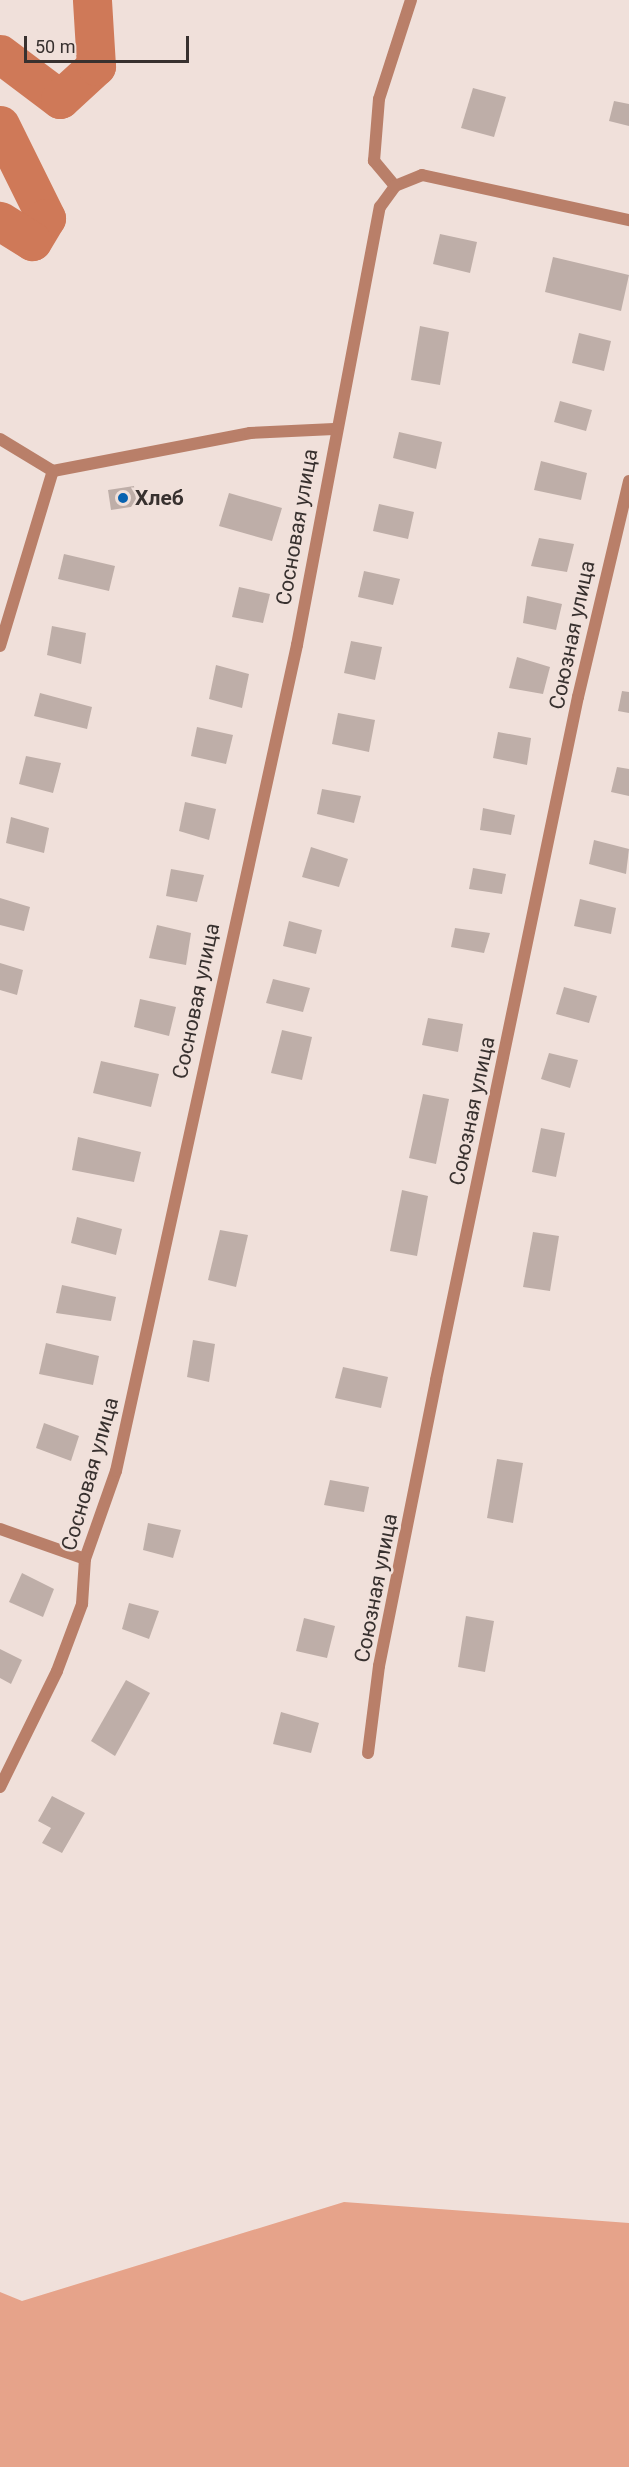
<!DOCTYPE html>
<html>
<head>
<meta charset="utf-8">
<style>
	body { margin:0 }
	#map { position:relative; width:629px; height:2467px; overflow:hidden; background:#f0e0da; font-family:Roboto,sans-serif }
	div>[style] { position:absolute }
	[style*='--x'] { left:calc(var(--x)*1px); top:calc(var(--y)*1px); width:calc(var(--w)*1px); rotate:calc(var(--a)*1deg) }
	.green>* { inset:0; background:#e6a38a }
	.river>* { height:39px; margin:-19.5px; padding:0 19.5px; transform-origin:19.5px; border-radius:19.5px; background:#cf7958 }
	.building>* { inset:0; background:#beaea8 }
	.service>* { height:12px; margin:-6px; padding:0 6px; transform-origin:6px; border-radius:6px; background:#b97f69 }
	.minor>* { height:12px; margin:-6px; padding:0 6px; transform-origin:6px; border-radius:6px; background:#b97f69 }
	.dots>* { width:16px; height:16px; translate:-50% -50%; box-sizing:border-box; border:3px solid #f0e0da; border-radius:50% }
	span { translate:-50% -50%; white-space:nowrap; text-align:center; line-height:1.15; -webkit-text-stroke:5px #f0e0da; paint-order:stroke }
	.poi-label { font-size:21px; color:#38312f; font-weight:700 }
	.left { translate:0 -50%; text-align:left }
	.street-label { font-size:21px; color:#38312f }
	.scale { position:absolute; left:24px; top:36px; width:165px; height:27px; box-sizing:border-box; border:3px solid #38312f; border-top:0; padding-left:8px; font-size:18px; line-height:21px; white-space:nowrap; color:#38312f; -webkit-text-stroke:4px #f0e0da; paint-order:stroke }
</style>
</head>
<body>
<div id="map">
	<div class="green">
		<i style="clip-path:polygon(344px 2202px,629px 2223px,629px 2467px,0 2467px,0 2292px,22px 2301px)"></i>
	</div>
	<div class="river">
		<i style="--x:0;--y:54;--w:75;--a:36.9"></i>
		<i style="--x:60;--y:99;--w:49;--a:-42.5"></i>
		<i style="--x:96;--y:66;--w:66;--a:-93.5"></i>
		<i style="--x:0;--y:125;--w:104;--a:63.7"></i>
		<i style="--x:46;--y:218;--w:27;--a:121"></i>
		<i style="--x:32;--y:241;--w:38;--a:-148"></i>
	</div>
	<div class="building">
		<i style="clip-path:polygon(473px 88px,506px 97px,494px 137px,461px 128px)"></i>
		<i style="clip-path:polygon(614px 101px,629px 104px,629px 126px,609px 121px)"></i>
		<i style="clip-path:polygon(440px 234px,477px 242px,470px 273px,433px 264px)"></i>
		<i style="clip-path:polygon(553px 257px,629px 275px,621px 311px,545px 292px)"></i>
		<i style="clip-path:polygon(420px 326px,449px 332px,440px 385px,411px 380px)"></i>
		<i style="clip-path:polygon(579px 333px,611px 341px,604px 371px,572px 363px)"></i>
		<i style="clip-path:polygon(560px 401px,592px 410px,586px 431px,554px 422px)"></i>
		<i style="clip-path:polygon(399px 432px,442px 442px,436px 469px,393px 458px)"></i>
		<i style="clip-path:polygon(541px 461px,587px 473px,581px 500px,534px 490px)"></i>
		<i style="clip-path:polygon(134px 486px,137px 506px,111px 510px,108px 490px)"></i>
		<i style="clip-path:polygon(229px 493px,282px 508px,272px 541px,219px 526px)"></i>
		<i style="clip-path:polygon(379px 504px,414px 512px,408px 539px,373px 531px)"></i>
		<i style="clip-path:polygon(539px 538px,574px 544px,567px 572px,531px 566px)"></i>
		<i style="clip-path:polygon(64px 554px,115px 566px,109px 591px,58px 579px)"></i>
		<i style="clip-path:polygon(364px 571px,400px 579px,393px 605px,358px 597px)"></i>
		<i style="clip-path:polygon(239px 587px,270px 594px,263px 623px,232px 617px)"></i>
		<i style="clip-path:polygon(527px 596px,562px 604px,556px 630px,523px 623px)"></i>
		<i style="clip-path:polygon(52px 626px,86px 633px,81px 664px,47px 655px)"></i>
		<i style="clip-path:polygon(351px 641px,382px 647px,375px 680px,344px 673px)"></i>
		<i style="clip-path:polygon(517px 657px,550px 667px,543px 694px,509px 688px)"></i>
		<i style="clip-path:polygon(216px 665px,249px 674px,242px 708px,209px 699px)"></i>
		<i style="clip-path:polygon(622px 691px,629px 692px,629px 713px,618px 711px)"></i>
		<i style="clip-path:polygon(40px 693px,92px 707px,87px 729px,34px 716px)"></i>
		<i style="clip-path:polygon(338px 713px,375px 720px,369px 752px,332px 744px)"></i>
		<i style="clip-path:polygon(197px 727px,233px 735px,226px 764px,191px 756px)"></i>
		<i style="clip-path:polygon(498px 732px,531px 738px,527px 765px,493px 758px)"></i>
		<i style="clip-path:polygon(26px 756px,61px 763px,53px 793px,19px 784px)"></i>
		<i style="clip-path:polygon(617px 767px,629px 769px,629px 796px,611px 792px)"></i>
		<i style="clip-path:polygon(322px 789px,361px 796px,354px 823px,317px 814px)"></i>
		<i style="clip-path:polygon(185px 802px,216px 809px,209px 840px,179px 831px)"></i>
		<i style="clip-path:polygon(483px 808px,515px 815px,511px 835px,480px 830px)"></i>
		<i style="clip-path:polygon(11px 817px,49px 828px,44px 853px,6px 843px)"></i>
		<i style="clip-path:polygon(594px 840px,629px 849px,626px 874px,589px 864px)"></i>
		<i style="clip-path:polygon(311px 847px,348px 859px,339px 887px,302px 877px)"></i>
		<i style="clip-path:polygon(473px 868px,506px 874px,502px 894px,469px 889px)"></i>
		<i style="clip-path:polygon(171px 869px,204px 875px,197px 902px,166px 896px)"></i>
		<i style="clip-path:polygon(0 898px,30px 907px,24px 931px,0 925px)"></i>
		<i style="clip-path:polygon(580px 899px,616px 908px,611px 934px,574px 926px)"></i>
		<i style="clip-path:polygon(289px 921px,322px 930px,316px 954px,283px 946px)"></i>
		<i style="clip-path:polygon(157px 925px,191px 933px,186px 965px,149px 958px)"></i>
		<i style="clip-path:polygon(455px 928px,490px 933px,484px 953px,451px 947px)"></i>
		<i style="clip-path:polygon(0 963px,23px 970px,17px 995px,0 990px)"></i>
		<i style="clip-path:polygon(273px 979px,310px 988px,303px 1012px,266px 1003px)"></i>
		<i style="clip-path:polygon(564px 987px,597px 996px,589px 1023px,556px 1014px)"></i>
		<i style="clip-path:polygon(140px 999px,176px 1007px,169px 1036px,134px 1027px)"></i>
		<i style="clip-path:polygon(428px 1018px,463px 1024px,458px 1052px,422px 1045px)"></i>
		<i style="clip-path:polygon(282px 1030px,312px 1037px,302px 1080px,271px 1073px)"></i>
		<i style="clip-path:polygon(549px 1053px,578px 1060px,570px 1088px,541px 1079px)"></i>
		<i style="clip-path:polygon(101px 1061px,159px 1074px,151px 1107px,93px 1093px)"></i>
		<i style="clip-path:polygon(423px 1094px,449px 1099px,436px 1164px,409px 1158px)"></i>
		<i style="clip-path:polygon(541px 1128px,565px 1133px,556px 1177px,532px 1172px)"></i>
		<i style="clip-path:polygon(78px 1137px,141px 1152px,134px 1182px,72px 1170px)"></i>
		<i style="clip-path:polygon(402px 1190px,428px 1196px,417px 1256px,390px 1251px)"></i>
		<i style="clip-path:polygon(77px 1217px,122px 1229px,116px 1255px,71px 1243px)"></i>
		<i style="clip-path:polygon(220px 1230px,248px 1235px,236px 1287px,208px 1280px)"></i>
		<i style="clip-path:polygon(533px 1232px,559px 1236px,550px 1291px,523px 1287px)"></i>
		<i style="clip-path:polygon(62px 1285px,116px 1297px,111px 1321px,56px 1313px)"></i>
		<i style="clip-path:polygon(193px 1340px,215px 1344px,209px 1382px,187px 1377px)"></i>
		<i style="clip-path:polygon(46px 1343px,99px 1356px,93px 1385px,39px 1374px)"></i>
		<i style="clip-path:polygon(343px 1367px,388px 1377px,381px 1408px,335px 1398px)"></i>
		<i style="clip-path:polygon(44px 1423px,79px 1436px,71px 1461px,36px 1448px)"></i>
		<i style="clip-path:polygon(497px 1459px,523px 1463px,513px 1523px,487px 1518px)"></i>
		<i style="clip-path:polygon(330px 1480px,369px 1487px,364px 1512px,324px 1505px)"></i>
		<i style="clip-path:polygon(148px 1523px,181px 1530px,173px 1558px,143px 1550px)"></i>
		<i style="clip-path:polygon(22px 1573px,54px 1589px,43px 1617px,9px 1602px)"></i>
		<i style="clip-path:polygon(129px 1603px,159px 1611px,149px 1639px,122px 1629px)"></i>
		<i style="clip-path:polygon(466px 1616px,494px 1621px,485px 1672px,458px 1667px)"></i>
		<i style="clip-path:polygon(304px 1618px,335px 1626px,327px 1658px,296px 1651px)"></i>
		<i style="clip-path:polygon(0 1649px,22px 1660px,11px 1684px,0 1678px)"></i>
		<i style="clip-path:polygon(126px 1680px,150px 1693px,115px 1756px,91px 1741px)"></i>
		<i style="clip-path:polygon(281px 1712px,319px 1723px,311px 1753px,273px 1744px)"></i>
		<i style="clip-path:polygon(52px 1796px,85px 1813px,62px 1853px,42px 1843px,51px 1828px,38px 1821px)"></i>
	</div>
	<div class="service">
		<i style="--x:395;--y:186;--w:33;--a:-130"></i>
		<i style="--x:374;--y:161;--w:62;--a:-85.4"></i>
		<i style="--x:379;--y:99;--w:104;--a:-72.1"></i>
	</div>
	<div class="minor">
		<i style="--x:0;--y:439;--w:62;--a:31.1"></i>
		<i style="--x:53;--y:471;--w:201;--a:-10.9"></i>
		<i style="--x:250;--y:433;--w:84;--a:-2.7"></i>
		<i style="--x:0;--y:646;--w:183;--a:-73.2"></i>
		<i style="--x:0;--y:1529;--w:90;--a:19.4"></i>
		<i style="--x:368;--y:1753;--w:88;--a:-82.8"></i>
		<i style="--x:379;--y:1666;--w:292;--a:-78.7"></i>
		<i style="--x:436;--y:1380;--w:698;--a:-78.26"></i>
		<i style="--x:578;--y:697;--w:222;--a:-76.7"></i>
		<i style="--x:0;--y:1787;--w:129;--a:-63.8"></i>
		<i style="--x:57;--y:1671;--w:72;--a:-69.5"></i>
		<i style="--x:82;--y:1604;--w:45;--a:-86.2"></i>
		<i style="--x:85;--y:1559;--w:93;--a:-70.6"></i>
		<i style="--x:116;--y:1471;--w:846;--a:-77.64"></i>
		<i style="--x:297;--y:645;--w:446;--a:-79.3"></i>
		<i style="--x:380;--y:207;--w:26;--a:-54"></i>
		<i style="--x:395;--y:186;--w:29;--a:-22"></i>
		<i style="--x:422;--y:175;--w:212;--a:12.3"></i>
	</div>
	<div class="dots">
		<i style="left:123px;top:498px;background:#0862b0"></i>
	</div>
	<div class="poi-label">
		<span class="left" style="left:135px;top:498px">Хлеб</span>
	</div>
	<div class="street-label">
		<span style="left:297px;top:527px;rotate:-80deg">Сосновая улица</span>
		<span style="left:572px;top:635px;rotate:-78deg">Союзная улица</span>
		<span style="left:196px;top:1001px;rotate:-78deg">Сосновая улица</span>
		<span style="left:472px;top:1111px;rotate:-78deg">Союзная улица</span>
		<span style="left:90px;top:1474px;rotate:-74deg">Сосновая улица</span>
		<span style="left:376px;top:1588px;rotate:-79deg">Союзная улица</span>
	</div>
	<div class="scale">50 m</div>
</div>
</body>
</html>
